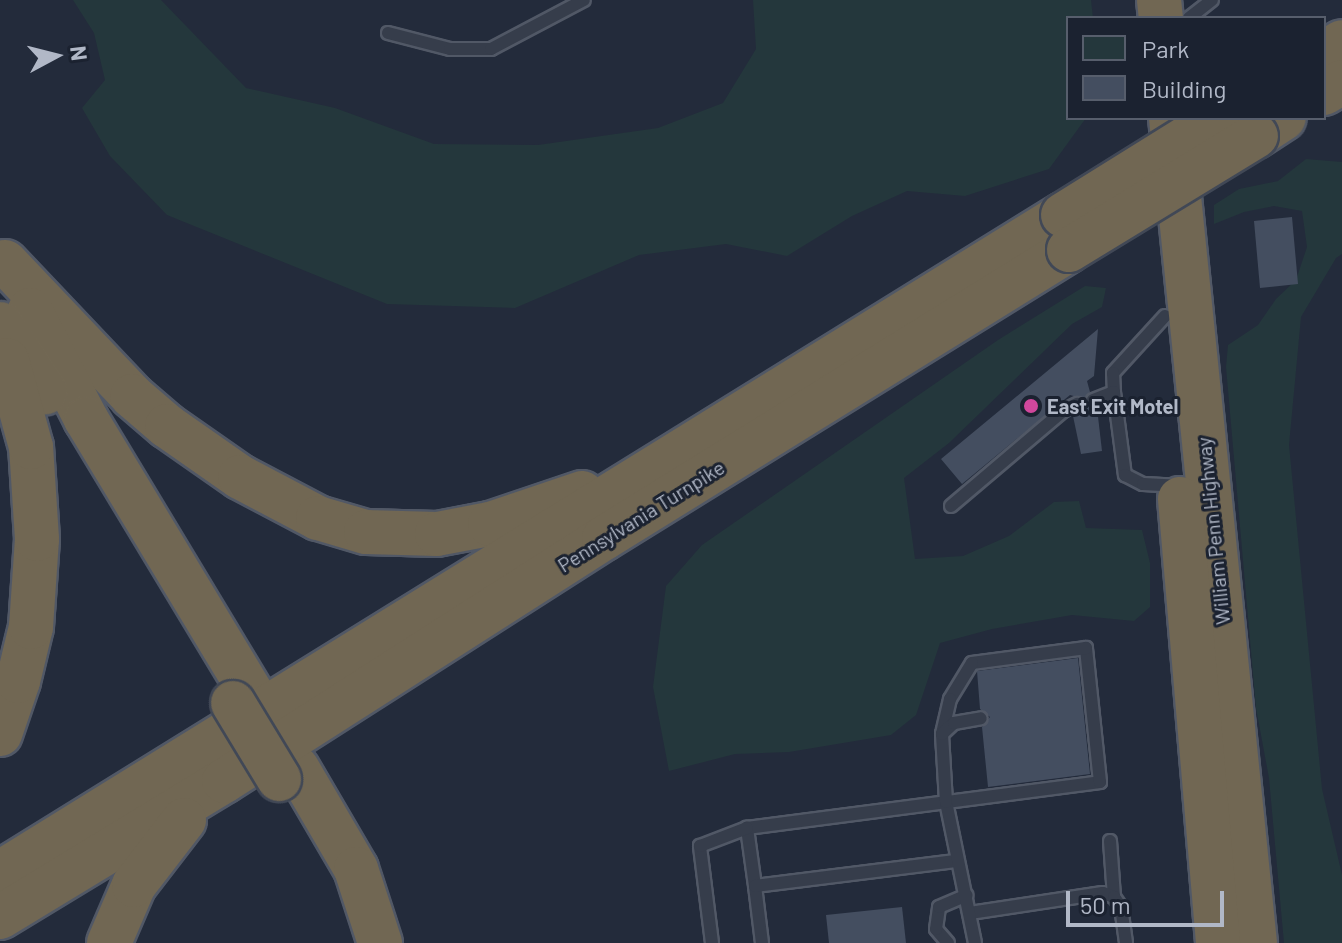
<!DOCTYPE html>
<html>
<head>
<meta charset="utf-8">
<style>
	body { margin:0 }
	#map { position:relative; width:1342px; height:943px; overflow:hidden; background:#232b3b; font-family:Barlow,sans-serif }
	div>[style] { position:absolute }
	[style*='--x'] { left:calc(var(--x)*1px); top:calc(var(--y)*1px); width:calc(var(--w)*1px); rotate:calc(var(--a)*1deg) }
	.green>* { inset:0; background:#24373c }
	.building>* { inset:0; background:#444e60 }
	.roads { filter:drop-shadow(2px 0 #515866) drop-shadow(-2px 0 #515866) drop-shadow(0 2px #515866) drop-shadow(0 -2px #515866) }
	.lane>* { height:12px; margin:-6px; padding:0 6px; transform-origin:6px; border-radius:6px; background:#363d4b }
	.highway>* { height:44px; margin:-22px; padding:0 22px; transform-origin:22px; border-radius:22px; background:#716753 }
	.bridges { filter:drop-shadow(2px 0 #414856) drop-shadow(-2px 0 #414856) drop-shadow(0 2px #414856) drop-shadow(0 -2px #414856) }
	.highway-bridge>* { height:44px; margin:-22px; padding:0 22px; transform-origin:22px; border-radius:22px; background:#716753 }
	.dots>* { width:22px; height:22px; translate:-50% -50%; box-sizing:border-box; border:4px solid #1b2230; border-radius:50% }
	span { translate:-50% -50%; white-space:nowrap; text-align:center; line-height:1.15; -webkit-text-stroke:6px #1b2230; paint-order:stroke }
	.poi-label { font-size:20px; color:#b1b8c7; font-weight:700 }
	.left { translate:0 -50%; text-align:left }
	.street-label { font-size:20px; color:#b1b8c7 }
	.legend { position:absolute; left:1066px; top:16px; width:260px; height:104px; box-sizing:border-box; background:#1b2230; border:2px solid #575e6c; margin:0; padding:10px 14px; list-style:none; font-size:24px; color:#b1b8c7 }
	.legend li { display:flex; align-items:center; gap:16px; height:40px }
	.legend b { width:40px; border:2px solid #575e6c }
	.north { position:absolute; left:16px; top:16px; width:80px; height:80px; -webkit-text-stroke:6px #1b2230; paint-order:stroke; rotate:83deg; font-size:22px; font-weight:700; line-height:32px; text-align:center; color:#b1b8c7 }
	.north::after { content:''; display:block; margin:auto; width:28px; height:36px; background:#b1b8c7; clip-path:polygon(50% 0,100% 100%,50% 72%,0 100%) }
	.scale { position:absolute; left:1066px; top:891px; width:158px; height:36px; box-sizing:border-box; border:4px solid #b1b8c7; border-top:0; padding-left:10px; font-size:24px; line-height:28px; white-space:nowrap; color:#b1b8c7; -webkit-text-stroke:6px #1b2230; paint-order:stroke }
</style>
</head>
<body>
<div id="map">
	<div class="green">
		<i style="clip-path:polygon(73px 0,161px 0,246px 88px,335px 108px,434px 144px,538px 145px,658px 128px,723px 103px,756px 49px,753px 0,1091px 0,1093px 18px,1068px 18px,1068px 118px,1086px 118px,1049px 169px,965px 196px,907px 191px,852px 216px,787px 256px,726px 244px,639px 255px,515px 308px,387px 304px,167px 215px,110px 156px,82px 108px,105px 80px,94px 33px)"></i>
		<i style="clip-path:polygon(1306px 159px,1342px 162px,1342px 254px,1336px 258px,1301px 317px,1289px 445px,1322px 789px,1342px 875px,1342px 943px,1284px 943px,1269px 778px,1256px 708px,1226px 367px,1228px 345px,1258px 325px,1276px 299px,1296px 280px,1307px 247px,1302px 211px,1274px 206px,1244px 212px,1214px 224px,1214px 205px,1239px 189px,1278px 181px)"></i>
		<i style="clip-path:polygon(1085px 286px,1106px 288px,1102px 307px,1072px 324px,949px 443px,904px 478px,915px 559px,963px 556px,1009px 536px,1054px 502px,1079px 501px,1086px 528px,1142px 530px,1150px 563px,1150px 607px,1134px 621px,1072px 615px,992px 629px,940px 643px,916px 715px,891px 735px,789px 752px,735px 754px,669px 771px,653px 687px,666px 586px,702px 545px,998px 340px)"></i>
	</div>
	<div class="building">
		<i style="clip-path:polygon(1292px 217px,1298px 284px,1260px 288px,1254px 221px)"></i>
		<i style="clip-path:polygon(1098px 329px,1094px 376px,1087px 381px,1090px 392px,1084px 399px,1070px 395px,962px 484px,941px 459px)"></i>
		<i style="clip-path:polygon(1086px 405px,1097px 408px,1102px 451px,1081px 454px,1073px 416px)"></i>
		<i style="clip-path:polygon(1078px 658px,1090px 774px,988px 787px,982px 727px,990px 717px,980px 709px,977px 671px)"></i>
		<i style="clip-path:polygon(902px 907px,906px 943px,829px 943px,826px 915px)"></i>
	</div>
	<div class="roads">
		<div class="lane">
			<i style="--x:1189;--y:18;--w:29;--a:-38"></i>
			<i style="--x:388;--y:33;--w:64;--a:14.5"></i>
			<i style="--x:450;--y:49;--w:41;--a:0"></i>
			<i style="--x:491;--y:49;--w:105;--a:-27.8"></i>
			<i style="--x:1165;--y:316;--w:77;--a:132.4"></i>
			<i style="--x:1113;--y:373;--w:19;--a:87"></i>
			<i style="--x:1114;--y:392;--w:84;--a:82.5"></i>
			<i style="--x:1125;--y:475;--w:20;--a:27"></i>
			<i style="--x:1143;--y:484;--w:35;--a:3"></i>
			<i style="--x:1093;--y:400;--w:22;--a:-21"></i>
			<i style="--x:951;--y:506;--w:147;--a:-40.3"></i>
			<i style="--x:1063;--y:411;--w:16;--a:-27"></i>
			<i style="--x:1110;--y:841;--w:56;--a:85.9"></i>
			<i style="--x:755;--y:886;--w:59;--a:-97.9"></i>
			<i style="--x:747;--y:828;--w:356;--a:-7.4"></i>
			<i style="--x:1100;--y:782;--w:135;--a:-96"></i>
			<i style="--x:1086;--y:648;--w:115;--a:172.5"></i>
			<i style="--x:972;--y:663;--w:42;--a:121.4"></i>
			<i style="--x:950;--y:699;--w:36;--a:103"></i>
			<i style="--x:970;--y:913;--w:134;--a:-8.6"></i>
			<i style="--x:1103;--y:893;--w:12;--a:20"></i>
			<i style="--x:1114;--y:897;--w:12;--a:55"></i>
			<i style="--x:1121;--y:907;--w:36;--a:82"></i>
			<i style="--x:712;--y:943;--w:98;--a:-97.1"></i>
			<i style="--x:700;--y:846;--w:50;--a:-21"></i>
			<i style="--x:762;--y:943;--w:57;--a:-97"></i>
			<i style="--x:755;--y:886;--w:202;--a:-7.1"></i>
			<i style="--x:948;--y:943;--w:18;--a:-131"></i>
			<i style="--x:936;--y:929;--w:22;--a:-82"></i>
			<i style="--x:939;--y:907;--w:30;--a:-23"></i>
			<i style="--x:975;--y:943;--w:144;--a:-101.6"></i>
			<i style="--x:946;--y:802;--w:68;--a:-93.4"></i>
			<i style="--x:942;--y:734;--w:16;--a:-43"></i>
			<i style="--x:954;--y:723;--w:27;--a:-10"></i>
		</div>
		<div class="highway">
			<i style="--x:1159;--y:0;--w:18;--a:84"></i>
			<i style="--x:1324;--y:53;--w:21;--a:-31"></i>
			<i style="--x:1324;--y:93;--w:21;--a:-31"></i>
			<i style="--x:1171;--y:118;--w:829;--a:84.19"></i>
			<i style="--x:1256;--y:136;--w:33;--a:-33"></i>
			<i style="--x:5;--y:262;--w:185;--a:46.5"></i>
			<i style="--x:132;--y:396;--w:46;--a:40.6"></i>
			<i style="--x:167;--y:426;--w:89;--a:34.9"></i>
			<i style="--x:240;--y:477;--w:88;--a:27.7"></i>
			<i style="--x:318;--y:518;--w:50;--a:16.3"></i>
			<i style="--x:366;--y:532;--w:71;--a:1.6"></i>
			<i style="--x:437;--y:534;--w:54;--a:-10.7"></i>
			<i style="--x:490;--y:524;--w:97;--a:-18.6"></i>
			<i style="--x:30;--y:310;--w:123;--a:62.8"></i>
			<i style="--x:86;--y:419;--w:319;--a:58.9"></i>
			<i style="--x:0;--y:324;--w:82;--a:56.5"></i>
			<i style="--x:1180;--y:499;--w:446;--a:85.1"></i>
			<i style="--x:0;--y:734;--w:56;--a:-71.2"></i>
			<i style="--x:18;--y:681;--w:56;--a:-76.5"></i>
			<i style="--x:31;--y:627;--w:88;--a:-86.1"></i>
			<i style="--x:37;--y:539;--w:92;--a:-93.7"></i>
			<i style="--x:31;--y:447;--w:90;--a:-105.4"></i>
			<i style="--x:297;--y:768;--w:117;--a:59.7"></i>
			<i style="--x:356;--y:869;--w:78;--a:72"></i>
			<i style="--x:0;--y:873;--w:1250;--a:-31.76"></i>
			<i style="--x:0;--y:917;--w:262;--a:-31.3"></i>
			<i style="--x:224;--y:781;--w:451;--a:-32.6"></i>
			<i style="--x:604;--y:538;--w:547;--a:-31.77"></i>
			<i style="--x:109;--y:943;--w:63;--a:-66.7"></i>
			<i style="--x:134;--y:885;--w:82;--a:-52.4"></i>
		</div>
	</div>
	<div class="bridges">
		<div class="highway-bridge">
			<i style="--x:1063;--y:215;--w:184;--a:-31.9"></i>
			<i style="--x:1069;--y:250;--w:219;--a:-31.4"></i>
			<i style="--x:233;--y:703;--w:89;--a:58.8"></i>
		</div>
	</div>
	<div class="dots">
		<i style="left:1031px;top:406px;background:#d1479c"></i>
	</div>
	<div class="poi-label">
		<span class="left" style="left:1047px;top:406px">East Exit Motel</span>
	</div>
	<div class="street-label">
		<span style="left:641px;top:516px;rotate:-32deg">Pennsylvania Turnpike</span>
		<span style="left:1213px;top:531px;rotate:-96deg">William Penn Highway</span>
	</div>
	<ul class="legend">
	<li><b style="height:22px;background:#24373c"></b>Park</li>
	<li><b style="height:22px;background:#444e60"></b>Building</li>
	</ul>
	<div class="north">N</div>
	<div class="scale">50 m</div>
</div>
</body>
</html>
